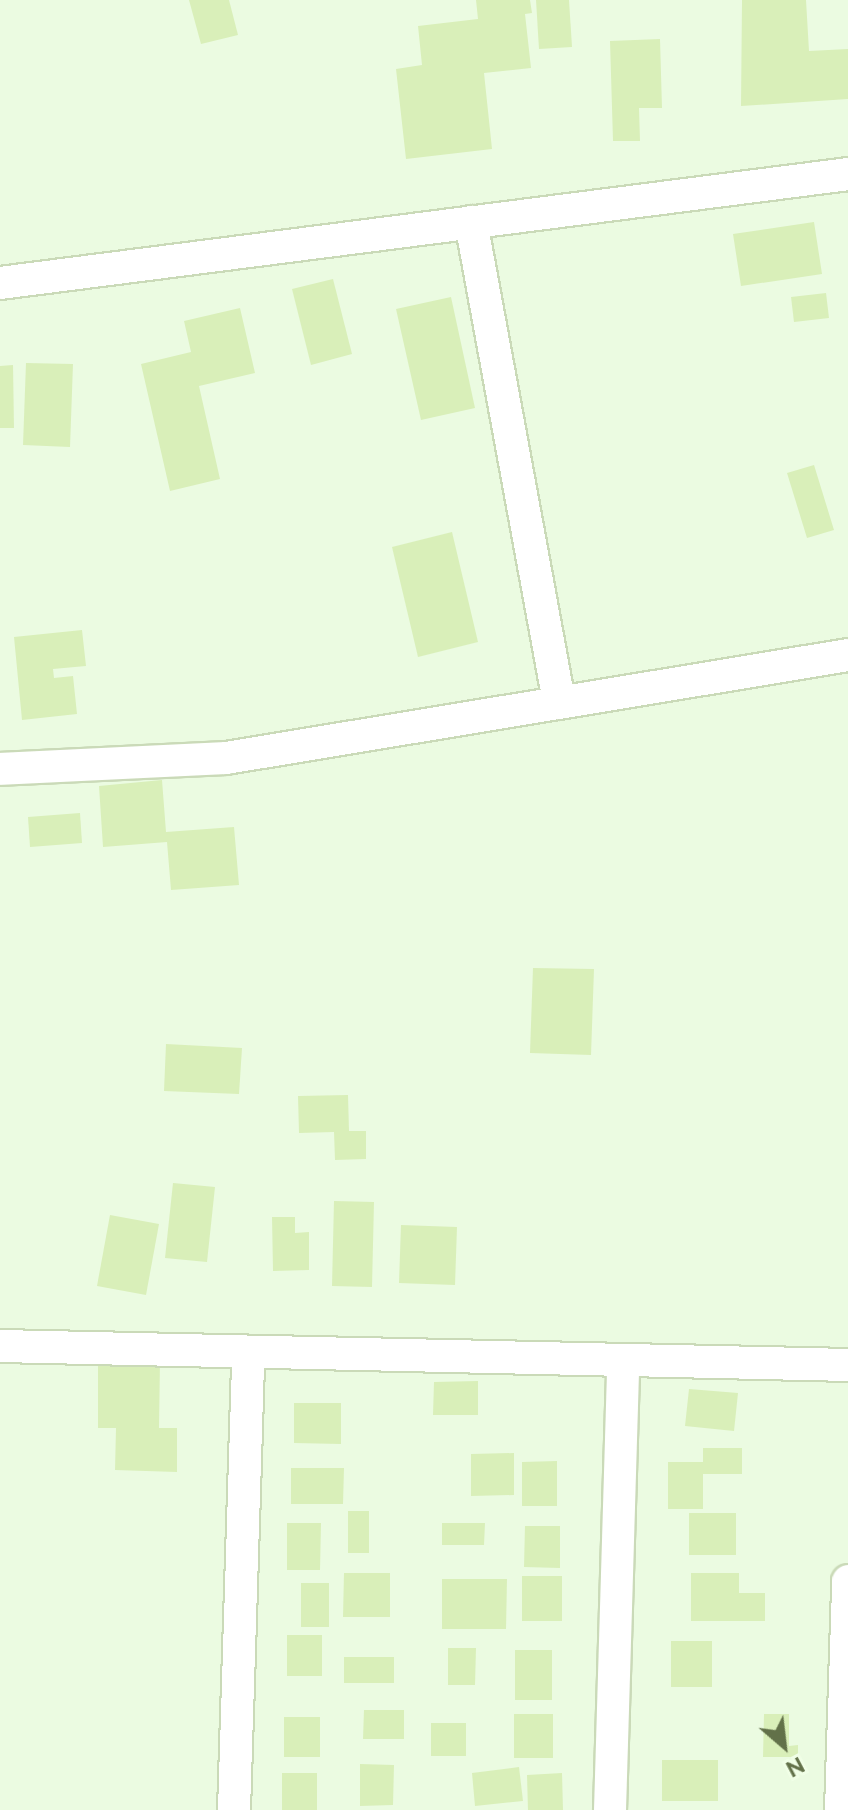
<!DOCTYPE html>
<html>
<head>
<meta charset="utf-8">
<style>
	body { margin:0 }
	#map { position:relative; width:848px; height:1810px; overflow:hidden; background:#ebfbe1; font-family:Raleway,sans-serif }
	div>[style] { position:absolute }
	[style*='--x'] { left:calc(var(--x)*1px); top:calc(var(--y)*1px); width:calc(var(--w)*1px); rotate:calc(var(--a)*1deg) }
	.building>* { inset:0; background:#d9efb9 }
	.roads { filter:drop-shadow(2px 0 #cadab8) drop-shadow(-2px 0 #cadab8) drop-shadow(0 2px #cadab8) drop-shadow(0 -2px #cadab8) }
	.street>* { height:32px; margin:-16px; padding:0 16px; transform-origin:16px; border-radius:16px; background:#fff }
	span { translate:-50% -50%; white-space:nowrap; text-align:center; line-height:1.15; -webkit-text-stroke:6px #f0fee6; paint-order:stroke }
	.north { position:absolute; left:744px; top:1706px; width:80px; height:80px; -webkit-text-stroke:6px #f0fee6; paint-order:stroke; rotate:152deg; font-size:22px; font-weight:700; line-height:32px; text-align:center; color:#627149 }
	.north::after { content:''; display:block; margin:auto; width:28px; height:36px; background:#627149; clip-path:polygon(50% 0,100% 100%,50% 72%,0 100%) }
</style>
</head>
<body>
<div id="map">
	<div class="building">
		<i style="clip-path:polygon(189px 0,229px 0,238px 35px,201px 44px)"></i>
		<i style="clip-path:polygon(476px 0,530px 0,532px 13px,525px 14px,531px 68px,484px 73px,492px 149px,406px 159px,396px 69px,422px 65px,418px 26px,478px 19px)"></i>
		<i style="clip-path:polygon(536px 0,569px 0,572px 47px,539px 49px)"></i>
		<i style="clip-path:polygon(742px 0,806px 0,809px 51px,848px 49px,848px 99px,741px 106px)"></i>
		<i style="clip-path:polygon(660px 39px,662px 108px,639px 108px,640px 141px,613px 141px,610px 41px)"></i>
		<i style="clip-path:polygon(814px 222px,822px 274px,741px 286px,733px 234px)"></i>
		<i style="clip-path:polygon(333px 279px,352px 354px,311px 365px,292px 289px)"></i>
		<i style="clip-path:polygon(826px 293px,829px 318px,794px 322px,791px 297px)"></i>
		<i style="clip-path:polygon(451px 297px,475px 408px,421px 420px,396px 309px)"></i>
		<i style="clip-path:polygon(240px 308px,255px 373px,199px 386px,220px 479px,170px 491px,141px 364px,191px 352px,184px 321px)"></i>
		<i style="clip-path:polygon(26px 363px,73px 364px,70px 447px,23px 445px)"></i>
		<i style="clip-path:polygon(13px 365px,14px 428px,0 428px,0 366px)"></i>
		<i style="clip-path:polygon(814px 465px,834px 530px,807px 538px,787px 473px)"></i>
		<i style="clip-path:polygon(452px 532px,478px 642px,418px 657px,392px 547px)"></i>
		<i style="clip-path:polygon(82px 630px,86px 666px,53px 669px,54px 678px,73px 676px,77px 714px,22px 720px,14px 637px)"></i>
		<i style="clip-path:polygon(162px 780px,166px 832px,234px 827px,239px 885px,171px 890px,167px 842px,103px 847px,99px 786px)"></i>
		<i style="clip-path:polygon(80px 813px,82px 843px,30px 847px,28px 817px)"></i>
		<i style="clip-path:polygon(533px 968px,594px 969px,591px 1055px,530px 1053px)"></i>
		<i style="clip-path:polygon(166px 1044px,242px 1048px,239px 1094px,164px 1091px)"></i>
		<i style="clip-path:polygon(348px 1095px,349px 1131px,366px 1131px,366px 1159px,335px 1160px,334px 1132px,299px 1133px,298px 1096px)"></i>
		<i style="clip-path:polygon(173px 1183px,215px 1187px,207px 1262px,165px 1258px)"></i>
		<i style="clip-path:polygon(334px 1201px,374px 1202px,372px 1287px,332px 1286px)"></i>
		<i style="clip-path:polygon(110px 1215px,159px 1224px,146px 1295px,97px 1286px)"></i>
		<i style="clip-path:polygon(272px 1217px,295px 1217px,295px 1233px,309px 1232px,309px 1270px,273px 1271px)"></i>
		<i style="clip-path:polygon(401px 1225px,457px 1227px,455px 1285px,399px 1283px)"></i>
		<i style="clip-path:polygon(98px 1361px,160px 1361px,159px 1428px,177px 1428px,177px 1472px,115px 1470px,116px 1428px,98px 1428px)"></i>
		<i style="clip-path:polygon(478px 1381px,478px 1415px,433px 1415px,434px 1382px)"></i>
		<i style="clip-path:polygon(689px 1389px,738px 1393px,734px 1431px,685px 1426px)"></i>
		<i style="clip-path:polygon(294px 1403px,341px 1403px,341px 1444px,294px 1443px)"></i>
		<i style="clip-path:polygon(703px 1448px,742px 1448px,742px 1474px,703px 1474px,703px 1509px,668px 1509px,668px 1462px,703px 1462px)"></i>
		<i style="clip-path:polygon(514px 1453px,514px 1495px,471px 1496px,471px 1454px)"></i>
		<i style="clip-path:polygon(557px 1461px,557px 1506px,522px 1506px,522px 1462px)"></i>
		<i style="clip-path:polygon(291px 1468px,344px 1468px,343px 1504px,291px 1504px)"></i>
		<i style="clip-path:polygon(348px 1511px,369px 1511px,369px 1553px,348px 1553px)"></i>
		<i style="clip-path:polygon(689px 1513px,736px 1513px,736px 1555px,689px 1555px)"></i>
		<i style="clip-path:polygon(287px 1523px,321px 1523px,320px 1570px,287px 1570px)"></i>
		<i style="clip-path:polygon(442px 1523px,485px 1523px,484px 1545px,442px 1545px)"></i>
		<i style="clip-path:polygon(525px 1526px,560px 1526px,560px 1568px,524px 1567px)"></i>
		<i style="clip-path:polygon(344px 1573px,390px 1573px,390px 1617px,343px 1617px)"></i>
		<i style="clip-path:polygon(691px 1573px,739px 1573px,739px 1593px,765px 1593px,765px 1621px,691px 1621px)"></i>
		<i style="clip-path:polygon(522px 1576px,562px 1576px,562px 1621px,522px 1621px)"></i>
		<i style="clip-path:polygon(442px 1579px,507px 1579px,506px 1629px,442px 1629px)"></i>
		<i style="clip-path:polygon(301px 1583px,329px 1583px,329px 1627px,301px 1627px)"></i>
		<i style="clip-path:polygon(287px 1635px,322px 1635px,322px 1676px,287px 1676px)"></i>
		<i style="clip-path:polygon(671px 1641px,712px 1641px,712px 1687px,671px 1687px)"></i>
		<i style="clip-path:polygon(448px 1648px,476px 1648px,475px 1685px,448px 1685px)"></i>
		<i style="clip-path:polygon(515px 1650px,552px 1650px,552px 1700px,515px 1700px)"></i>
		<i style="clip-path:polygon(344px 1657px,394px 1657px,394px 1683px,344px 1683px)"></i>
		<i style="clip-path:polygon(364px 1710px,404px 1710px,404px 1739px,363px 1739px)"></i>
		<i style="clip-path:polygon(514px 1714px,553px 1714px,553px 1758px,514px 1758px)"></i>
		<i style="clip-path:polygon(764px 1714px,789px 1714px,789px 1746px,798px 1745px,798px 1757px,763px 1757px)"></i>
		<i style="clip-path:polygon(284px 1717px,320px 1717px,320px 1757px,284px 1757px)"></i>
		<i style="clip-path:polygon(431px 1723px,466px 1723px,466px 1756px,431px 1756px)"></i>
		<i style="clip-path:polygon(662px 1760px,718px 1760px,718px 1801px,662px 1801px)"></i>
		<i style="clip-path:polygon(360px 1764px,394px 1765px,393px 1805px,360px 1806px)"></i>
		<i style="clip-path:polygon(519px 1767px,523px 1801px,475px 1806px,472px 1773px)"></i>
		<i style="clip-path:polygon(282px 1773px,317px 1773px,317px 1810px,282px 1810px)"></i>
		<i style="clip-path:polygon(562px 1773px,563px 1810px,528px 1810px,527px 1775px)"></i>
	</div>
	<div class="roads">
		<div class="street">
			<i style="--x:471;--y:222;--w:489;--a:79.6"></i>
			<i style="--x:0;--y:283;--w:855;--a:-7.32"></i>
			<i style="--x:0;--y:769;--w:226;--a:-2.8"></i>
			<i style="--x:226;--y:758;--w:630;--a:-9.4"></i>
			<i style="--x:0;--y:1346;--w:848;--a:1.28"></i>
			<i style="--x:234;--y:1810;--w:458;--a:-88.2"></i>
			<i style="--x:610;--y:1810;--w:449;--a:-88.3"></i>
			<i style="--x:841;--y:1810;--w:229;--a:-88.2"></i>
		</div>
	</div>
	<div class="north">N</div>
</div>
</body>
</html>
